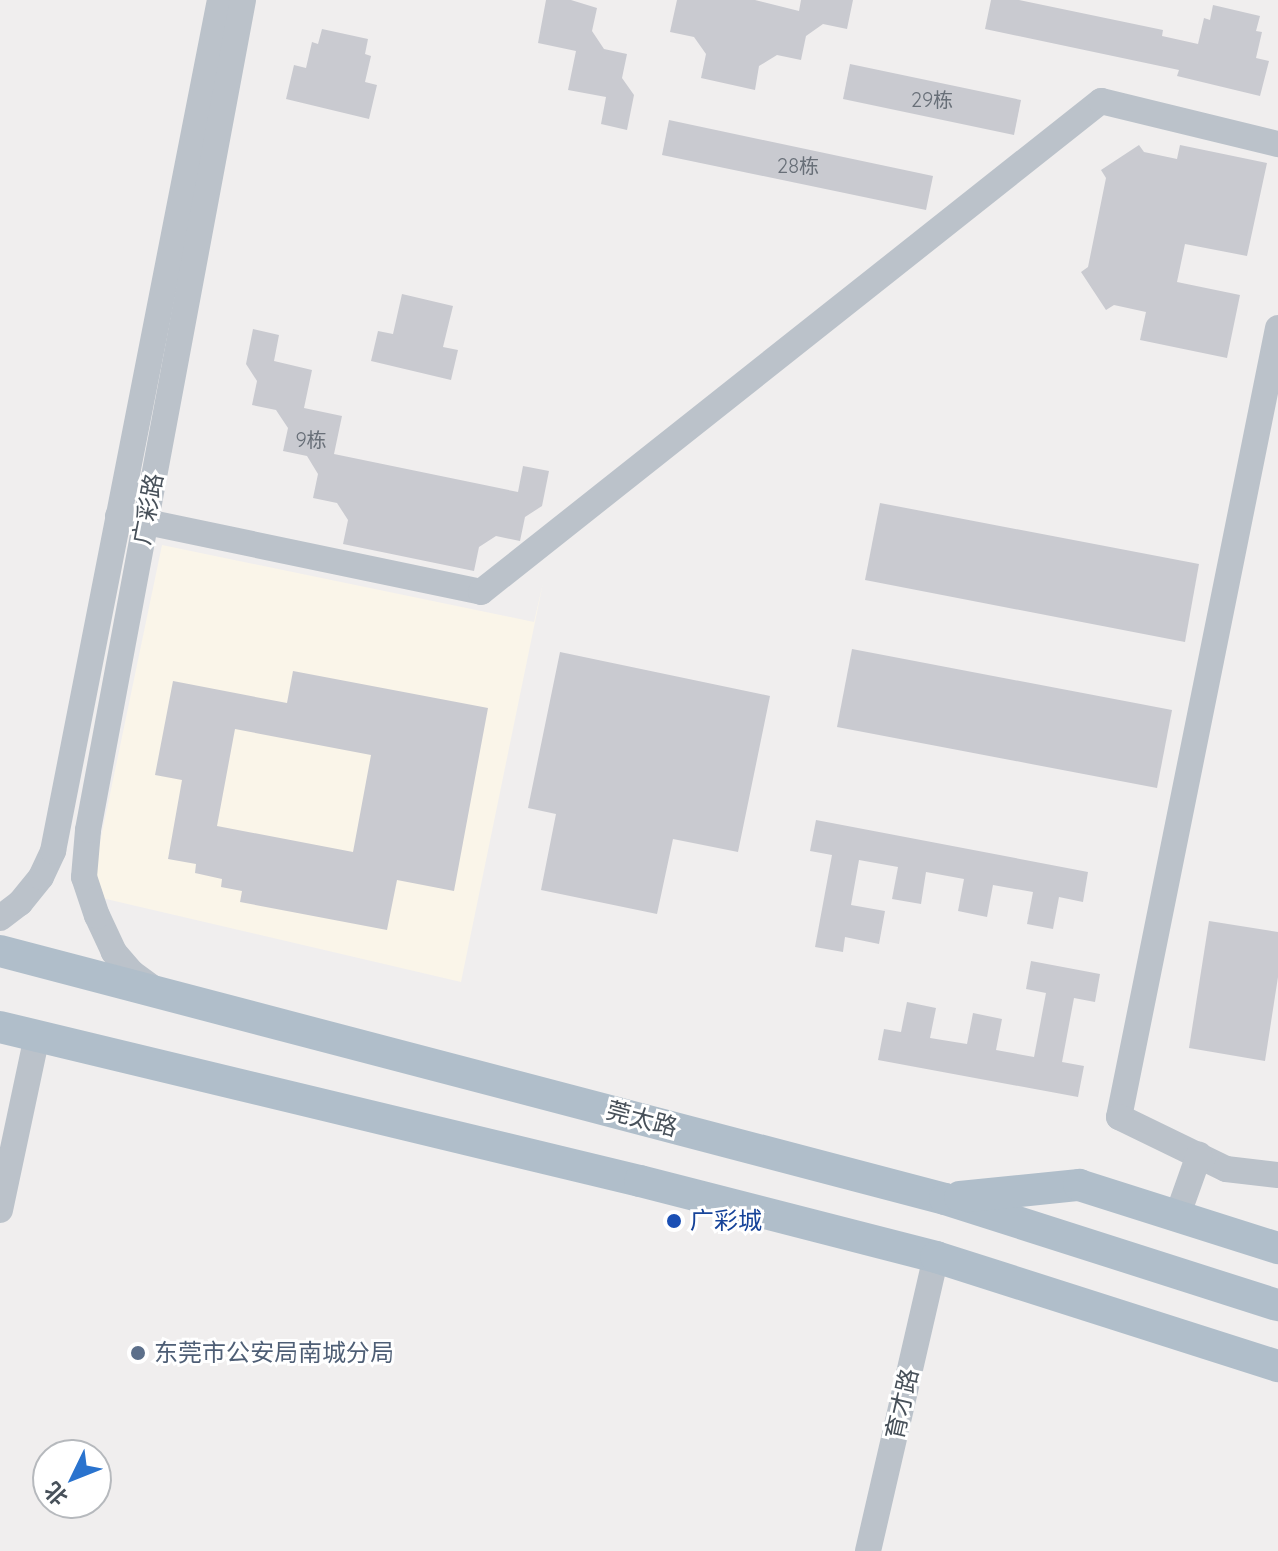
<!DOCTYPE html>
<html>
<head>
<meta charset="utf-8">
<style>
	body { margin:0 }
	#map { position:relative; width:1278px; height:1551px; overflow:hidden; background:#f0eeee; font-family:Quicksand,"Noto Sans SC",sans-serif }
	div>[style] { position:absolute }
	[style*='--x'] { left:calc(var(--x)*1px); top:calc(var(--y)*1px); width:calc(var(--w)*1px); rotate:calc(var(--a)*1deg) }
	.commercial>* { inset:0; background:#faf5e9 }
	.building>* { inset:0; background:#c9cad0 }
	.minor>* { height:26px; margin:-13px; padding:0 13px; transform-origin:13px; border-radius:13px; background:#bbc2ca }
	.major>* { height:32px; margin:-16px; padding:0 16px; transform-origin:16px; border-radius:16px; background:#b0beca }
	.dots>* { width:22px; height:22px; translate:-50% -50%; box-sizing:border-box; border:4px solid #fff; border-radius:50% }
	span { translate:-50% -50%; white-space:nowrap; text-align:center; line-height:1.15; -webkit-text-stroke:6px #fff; paint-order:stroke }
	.number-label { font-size:20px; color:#686f78 }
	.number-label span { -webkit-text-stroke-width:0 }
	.street-label { font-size:24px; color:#48515a }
	.transit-label { font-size:24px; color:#164399 }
	.left { translate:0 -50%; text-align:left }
	.service-label { font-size:24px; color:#4e5e75 }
	.north { position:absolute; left:32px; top:1439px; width:80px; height:80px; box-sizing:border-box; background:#fff; border:2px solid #b6b9bd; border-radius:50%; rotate:227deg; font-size:22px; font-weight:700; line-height:32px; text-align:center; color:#48515a }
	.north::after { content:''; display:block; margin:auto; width:28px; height:36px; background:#2a73ce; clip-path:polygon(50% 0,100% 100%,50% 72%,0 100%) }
</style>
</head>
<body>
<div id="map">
	<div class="commercial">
		<i style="clip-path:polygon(162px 545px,534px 622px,543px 583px,461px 982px,89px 895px)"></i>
	</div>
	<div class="building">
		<i style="clip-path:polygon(546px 0,571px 0,597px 8px,592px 31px,604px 49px,627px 54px,622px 78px,634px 95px,627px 130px,601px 124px,606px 97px,568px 90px,576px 51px,538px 43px)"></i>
		<i style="clip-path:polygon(677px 0,755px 0,799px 11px,801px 0,853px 0,847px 29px,823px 24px,806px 36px,801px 60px,777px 55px,759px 66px,755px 90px,701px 78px,706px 54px,694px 37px,670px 32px)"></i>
		<i style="clip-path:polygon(991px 0,1019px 0,1163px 30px,1162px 36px,1198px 44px,1204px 18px,1210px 20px,1213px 5px,1260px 16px,1256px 31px,1262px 32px,1256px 58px,1269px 61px,1260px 96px,1177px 76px,1179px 70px,985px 29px)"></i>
		<i style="clip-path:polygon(322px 29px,368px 39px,365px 54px,371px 56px,365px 82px,377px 85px,369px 119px,286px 99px,294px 65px,306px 68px,312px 42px,318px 44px)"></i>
		<i style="clip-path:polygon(850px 64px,1021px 100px,1014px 135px,843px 99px)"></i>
		<i style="clip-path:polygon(669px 120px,933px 176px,926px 210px,662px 155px)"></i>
		<i style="clip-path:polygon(1139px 145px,1144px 152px,1177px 159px,1180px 145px,1267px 163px,1247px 256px,1185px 244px,1177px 282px,1240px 295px,1227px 358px,1140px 340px,1146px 312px,1114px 305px,1106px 310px,1081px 272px,1088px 267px,1106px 178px,1101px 170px)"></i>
		<i style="clip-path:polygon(402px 294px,453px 306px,443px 347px,458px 350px,451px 380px,371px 361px,378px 331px,393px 334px)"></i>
		<i style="clip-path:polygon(253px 329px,279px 335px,274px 361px,312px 370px,304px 408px,342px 416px,334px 454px,518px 492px,523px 466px,549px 471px,542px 506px,525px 517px,520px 541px,496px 536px,479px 547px,474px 571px,343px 544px,348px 520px,337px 503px,313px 498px,318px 474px,307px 456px,283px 451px,288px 428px,276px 410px,252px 405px,257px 381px,246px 364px)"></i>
		<i style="clip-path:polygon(880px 503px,1199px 564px,1185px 642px,865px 580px)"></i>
		<i style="clip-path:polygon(852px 649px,1172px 710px,1157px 788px,837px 727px)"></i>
		<i style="clip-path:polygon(560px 652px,770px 696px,738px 852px,673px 839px,657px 914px,541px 890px,556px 814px,528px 808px)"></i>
		<i style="clip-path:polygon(evenodd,293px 671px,488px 708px,454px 891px,397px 880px,387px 930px,240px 902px,242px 891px,221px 887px,222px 879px,195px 873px,196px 864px,168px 859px,182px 780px,155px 775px,173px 681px,287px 703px,293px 671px,235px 729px,371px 755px,353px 852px,217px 826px,235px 729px)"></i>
		<i style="clip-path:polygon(816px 820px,1088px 872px,1083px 902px,1059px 897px,1053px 929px,1027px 924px,1033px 892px,993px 885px,987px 917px,958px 911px,964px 879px,926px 872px,921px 904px,892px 899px,898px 867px,859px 860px,851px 905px,885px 911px,879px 944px,845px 937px,843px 952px,815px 947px,832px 855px,810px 851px)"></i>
		<i style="clip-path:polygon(1209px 921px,1278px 932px,1278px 977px,1265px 1061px,1189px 1048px)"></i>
		<i style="clip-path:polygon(1031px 961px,1100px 974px,1095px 1002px,1074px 998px,1062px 1062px,1084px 1066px,1078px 1097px,878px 1060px,884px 1029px,901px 1032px,907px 1002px,936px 1008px,930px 1038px,967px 1044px,973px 1013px,1002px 1019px,996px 1050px,1034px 1057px,1046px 993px,1026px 989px)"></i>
	</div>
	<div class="minor">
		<i style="--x:1278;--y:328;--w:805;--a:101.39"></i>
		<i style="--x:1119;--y:1117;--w:119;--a:25.9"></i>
		<i style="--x:1226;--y:1169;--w:52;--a:6.6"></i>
		<i style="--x:118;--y:516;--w:371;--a:11.8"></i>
		<i style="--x:481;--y:592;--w:791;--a:-38.38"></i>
		<i style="--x:1101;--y:101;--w:182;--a:13.7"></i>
		<i style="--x:0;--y:918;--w:25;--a:-37"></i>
		<i style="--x:20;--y:903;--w:33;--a:-51"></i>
		<i style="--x:41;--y:877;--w:29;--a:-65"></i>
		<i style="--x:53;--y:851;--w:867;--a:-78.9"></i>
		<i style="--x:154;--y:989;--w:27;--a:-144"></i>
		<i style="--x:132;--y:973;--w:28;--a:-131"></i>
		<i style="--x:114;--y:952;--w:40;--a:-115"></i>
		<i style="--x:97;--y:916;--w:41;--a:-108.4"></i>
		<i style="--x:84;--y:877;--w:47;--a:-85.1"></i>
		<i style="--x:88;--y:830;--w:844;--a:-79.42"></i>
		<i style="--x:0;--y:1210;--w:178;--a:-78"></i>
		<i style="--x:1178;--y:1214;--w:63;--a:-70.4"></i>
		<i style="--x:868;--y:1551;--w:302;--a:-77"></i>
	</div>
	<div class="major">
		<i style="--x:0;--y:951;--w:977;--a:14.7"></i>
		<i style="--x:945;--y:1199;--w:349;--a:17.7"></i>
		<i style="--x:0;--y:1027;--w:658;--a:13.53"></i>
		<i style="--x:640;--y:1181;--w:306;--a:14.4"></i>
		<i style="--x:936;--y:1257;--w:359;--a:17.7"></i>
		<i style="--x:960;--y:1197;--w:120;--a:-5.8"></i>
		<i style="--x:1079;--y:1185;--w:209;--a:17.6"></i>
	</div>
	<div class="dots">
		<i style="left:674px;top:1221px;background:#1a4fb4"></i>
		<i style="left:138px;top:1353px;background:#5c6f8a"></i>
	</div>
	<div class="number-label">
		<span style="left:932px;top:99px">29栋</span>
		<span style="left:798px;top:165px">28栋</span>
		<span style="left:311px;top:439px">9栋</span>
	</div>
	<div class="street-label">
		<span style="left:148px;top:509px;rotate:-79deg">广彩路</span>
		<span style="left:642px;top:1119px;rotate:15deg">莞太路</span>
		<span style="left:902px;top:1404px;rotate:-77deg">育才路</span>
	</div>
	<div class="transit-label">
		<span class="left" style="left:690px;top:1221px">广彩城</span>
	</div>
	<div class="service-label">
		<span class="left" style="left:154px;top:1353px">东莞市公安局南城分局</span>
	</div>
	<div class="north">北</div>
</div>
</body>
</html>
